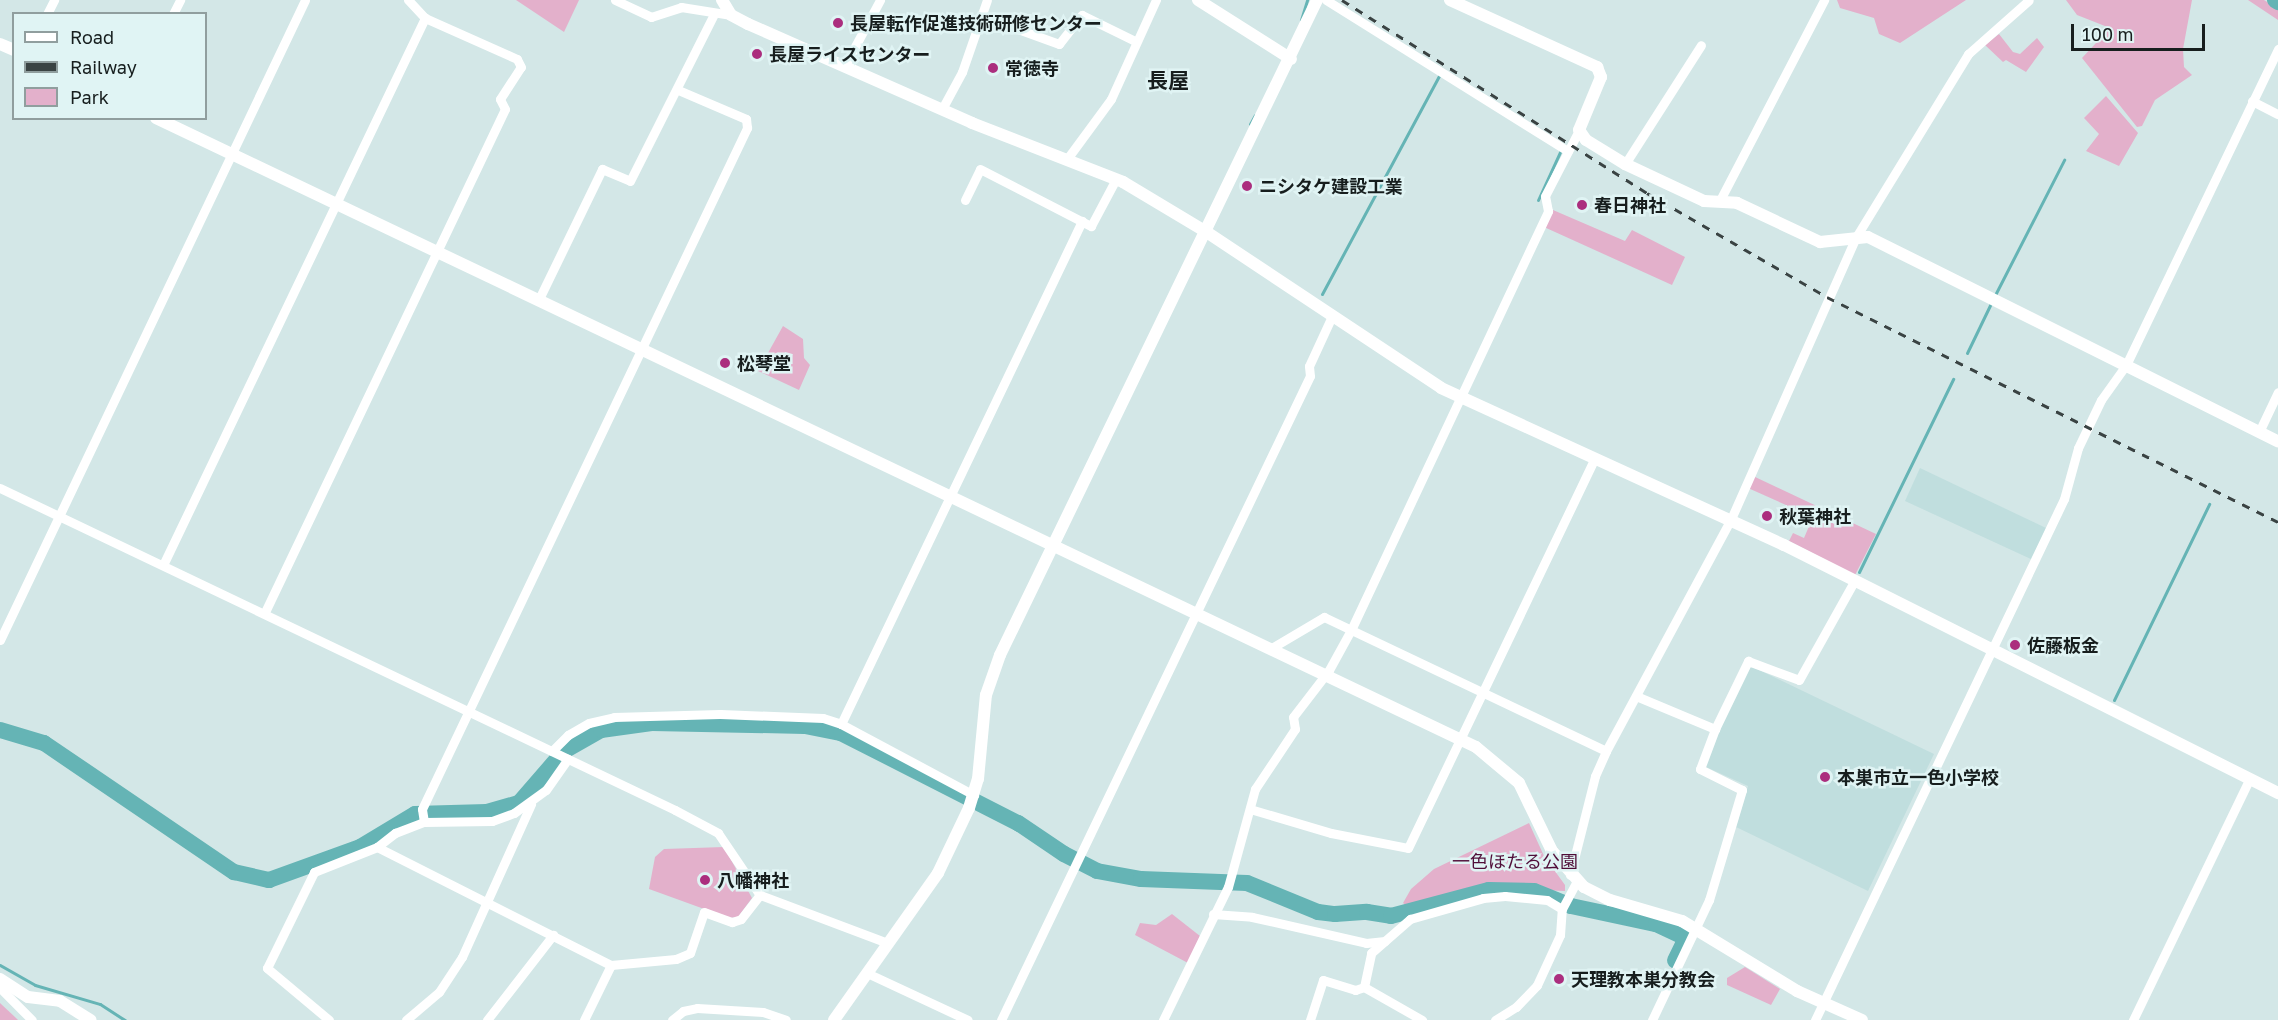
<!DOCTYPE html>
<html>
<head>
<meta charset="utf-8">
<style>
	body { margin:0 }
	#map { position:relative; width:2278px; height:1020px; overflow:hidden; background:#d3e7e7; font-family:"Golos Text","Noto Sans JP",sans-serif }
	div>[style] { position:absolute }
	[style*='--x'] { left:calc(var(--x)*1px); top:calc(var(--y)*1px); width:calc(var(--w)*1px); rotate:calc(var(--a)*1deg) }
	.built>* { inset:0; background:#c0dede }
	.green>* { inset:0; background:#e3b0cb }
	.stream>* { height:3px; margin:-1.5px; padding:0 1.5px; transform-origin:1.5px; border-radius:1.5px; background:#65b4b5 }
	.river>* { height:16px; margin:-8px; padding:0 8px; transform-origin:8px; border-radius:8px; background:#65b4b5 }
	.street>* { height:9px; margin:-4.5px; padding:0 4.5px; transform-origin:4.5px; border-radius:4.5px; background:#fff }
	.secondary>* { height:12px; margin:-6px; padding:0 6px; transform-origin:6px; border-radius:6px; background:#fff }
	.rail>* { height:3px; margin-top:-1.5px; transform-origin:0; background:repeating-linear-gradient(90deg,#3a4343 0 8px,transparent 0 16px) }
	.dots>* { width:16px; height:16px; translate:-50% -50%; box-sizing:border-box; border:3px solid #e0f4f4; border-radius:50% }
	span { translate:-50% -50%; white-space:nowrap; text-align:center; line-height:1.15; -webkit-text-stroke:5px #e0f4f4; paint-order:stroke }
	.poi-label { font-size:18px; color:#171e1e; font-weight:700 }
	.left { translate:0 -50%; text-align:left }
	.park-label { font-size:18px; color:#500e39 }
	.quarter-label { font-size:21px; color:#171e1e; font-weight:700 }
	.legend { position:absolute; left:12px; top:12px; width:195px; height:108px; box-sizing:border-box; background:#e0f4f4; border:2px solid #909e9e; margin:0; padding:8px 10px; list-style:none; font-size:18px; color:#171e1e }
	.legend li { display:flex; align-items:center; gap:12px; height:30px }
	.legend b { width:30px; border:2px solid #909e9e }
	.scale { position:absolute; left:2071px; top:24px; width:134px; height:27px; box-sizing:border-box; border:3px solid #171e1e; border-top:0; padding-left:8px; font-size:18px; line-height:21px; white-space:nowrap; color:#171e1e; -webkit-text-stroke:4px #e0f4f4; paint-order:stroke }
</style>
</head>
<body>
<div id="map">
	<div class="built">
		<i style="clip-path:polygon(1920px 468px,2046px 528px,2033px 560px,1905px 501px)"></i>
		<i style="clip-path:polygon(1753px 667px,1934px 754px,1868px 891px,1736px 827px,1748px 786px,1706px 767px,1705px 762px,1748px 669px)"></i>
	</div>
	<div class="green">
		<i style="clip-path:polygon(516px 0,579px 0,564px 32px)"></i>
		<i style="clip-path:polygon(1837px 0,1966px 0,1900px 43px,1879px 34px,1874px 18px,1840px 8px)"></i>
		<i style="clip-path:polygon(2066px 0,2192px 0,2183px 49px,2184px 67px,2192px 75px,2155px 100px,2142px 126px,2137px 127px,2082px 58px,2110px 28px,2077px 15px)"></i>
		<i style="clip-path:polygon(2248px 0,2264px 0,2278px 9px,2278px 20px)"></i>
		<i style="clip-path:polygon(1999px 34px,2013px 52px,2020px 54px,2037px 38px,2044px 47px,2026px 72px,2006px 60px,2003px 62px,1985px 45px)"></i>
		<i style="clip-path:polygon(2106px 96px,2138px 133px,2119px 166px,2086px 151px,2099px 134px,2084px 118px)"></i>
		<i style="clip-path:polygon(1553px 210px,1625px 241px,1632px 230px,1685px 257px,1672px 285px,1544px 227px)"></i>
		<i style="clip-path:polygon(783px 326px,803px 339px,804px 358px,810px 365px,799px 390px,758px 371px)"></i>
		<i style="clip-path:polygon(1753px 476px,1876px 534px,1855px 575px,1789px 541px,1793px 533px,1804px 538px,1813px 517px,1748px 488px)"></i>
		<i style="clip-path:polygon(1529px 823px,1544px 856px,1565px 885px,1565px 891px,1481px 888px,1431px 905px,1408px 907px,1403px 903px,1411px 889px,1434px 869px)"></i>
		<i style="clip-path:polygon(724px 847px,752px 898px,738px 917px,729px 918px,649px 889px,655px 857px,664px 849px)"></i>
		<i style="clip-path:polygon(1172px 914px,1200px 936px,1188px 963px,1135px 935px,1140px 923px,1156px 925px)"></i>
		<i style="clip-path:polygon(1745px 967px,1780px 989px,1771px 1005px,1727px 985px,1727px 978px)"></i>
		<i style="clip-path:polygon(0 1003px,16px 1018px,18px 1020px,0 1020px)"></i>
	</div>
	<div class="stream">
		<i style="--x:1301;--y:20;--w:21;--a:-73"></i>
		<i style="--x:1250;--y:124;--w:10;--a:-61"></i>
		<i style="--x:1538;--y:200;--w:53;--a:-65.4"></i>
		<i style="--x:1322;--y:294;--w:250;--a:-61.8"></i>
		<i style="--x:1995;--y:295;--w:152;--a:-62.9"></i>
		<i style="--x:1967;--y:353;--w:58;--a:-64.3"></i>
		<i style="--x:1859;--y:572;--w:215;--a:-64"></i>
		<i style="--x:2114;--y:700;--w:218;--a:-64.1"></i>
		<i style="--x:0;--y:965;--w:40;--a:29.7"></i>
		<i style="--x:35;--y:985;--w:68;--a:16.3"></i>
		<i style="--x:100;--y:1004;--w:30;--a:33"></i>
	</div>
	<div class="river">
		<i style="--x:2275;--y:0;--w:4;--a:34"></i>
		<i style="--x:0;--y:730;--w:46;--a:16.5"></i>
		<i style="--x:44;--y:743;--w:230;--a:34.2"></i>
		<i style="--x:234;--y:872;--w:36;--a:13"></i>
		<i style="--x:269;--y:880;--w:97;--a:-19.9"></i>
		<i style="--x:360;--y:847;--w:64;--a:-31"></i>
		<i style="--x:415;--y:814;--w:72;--a:-1.6"></i>
		<i style="--x:487;--y:812;--w:33;--a:-16"></i>
		<i style="--x:519;--y:803;--w:69;--a:-49.1"></i>
		<i style="--x:564;--y:751;--w:43;--a:-29.6"></i>
		<i style="--x:601;--y:730;--w:51;--a:-7.8"></i>
		<i style="--x:652;--y:723;--w:153;--a:1.1"></i>
		<i style="--x:805;--y:726;--w:37;--a:11"></i>
		<i style="--x:841;--y:733;--w:199;--a:27"></i>
		<i style="--x:1018;--y:823;--w:55;--a:34"></i>
		<i style="--x:1064;--y:854;--w:37;--a:27"></i>
		<i style="--x:1097;--y:871;--w:45;--a:10.3"></i>
		<i style="--x:1141;--y:879;--w:106;--a:2.2"></i>
		<i style="--x:1247;--y:883;--w:77;--a:22.2"></i>
		<i style="--x:1318;--y:912;--w:17;--a:7"></i>
		<i style="--x:1335;--y:914;--w:32;--a:-4"></i>
		<i style="--x:1367;--y:912;--w:24;--a:9"></i>
		<i style="--x:1391;--y:916;--w:101;--a:-14.9"></i>
		<i style="--x:1489;--y:890;--w:45;--a:1.3"></i>
		<i style="--x:1534;--y:891;--w:40;--a:22"></i>
		<i style="--x:1571;--y:906;--w:87;--a:12"></i>
		<i style="--x:1656;--y:924;--w:33;--a:25"></i>
		<i style="--x:1686;--y:938;--w:25;--a:116"></i>
	</div>
	<div class="street">
		<i style="--x:615;--y:0;--w:40;--a:25"></i>
		<i style="--x:651;--y:17;--w:32;--a:-18"></i>
		<i style="--x:681;--y:7;--w:51;--a:9.1"></i>
		<i style="--x:1326;--y:0;--w:285;--a:32"></i>
		<i style="--x:47;--y:14;--w:16;--a:-63"></i>
		<i style="--x:173;--y:14;--w:16;--a:-63"></i>
		<i style="--x:982;--y:16;--w:82;--a:20"></i>
		<i style="--x:1059;--y:44;--w:37;--a:-52"></i>
		<i style="--x:1082;--y:15;--w:59;--a:26.1"></i>
		<i style="--x:845;--y:65;--w:74;--a:-61.7"></i>
		<i style="--x:2252;--y:101;--w:29;--a:27"></i>
		<i style="--x:942;--y:109;--w:42;--a:-61.6"></i>
		<i style="--x:962;--y:72;--w:76;--a:-70.9"></i>
		<i style="--x:1067;--y:159;--w:74;--a:-53.7"></i>
		<i style="--x:1111;--y:99;--w:109;--a:-65.6"></i>
		<i style="--x:1625;--y:164;--w:141;--a:-57.4"></i>
		<i style="--x:965;--y:200;--w:34;--a:-64"></i>
		<i style="--x:980;--y:169;--w:125;--a:27.2"></i>
		<i style="--x:1091;--y:226;--w:53;--a:-62"></i>
		<i style="--x:1719;--y:202;--w:228;--a:-62.5"></i>
		<i style="--x:538;--y:301;--w:147;--a:-64.1"></i>
		<i style="--x:602;--y:169;--w:30;--a:23"></i>
		<i style="--x:630;--y:181;--w:187;--a:-63.3"></i>
		<i style="--x:2259;--y:432;--w:44;--a:-64.6"></i>
		<i style="--x:0;--y:488;--w:748;--a:25.5"></i>
		<i style="--x:675;--y:810;--w:49;--a:28.1"></i>
		<i style="--x:718;--y:833;--w:75;--a:55.9"></i>
		<i style="--x:760;--y:895;--w:137;--a:20.6"></i>
		<i style="--x:163;--y:565;--w:607;--a:-64.41"></i>
		<i style="--x:265;--y:612;--w:557;--a:-64.49"></i>
		<i style="--x:505;--y:109;--w:11;--a:-117"></i>
		<i style="--x:500;--y:99;--w:38;--a:-57"></i>
		<i style="--x:521;--y:67;--w:9;--a:-117"></i>
		<i style="--x:517;--y:59;--w:101;--a:-156"></i>
		<i style="--x:425;--y:18;--w:25;--a:-133"></i>
		<i style="--x:0;--y:640;--w:709;--a:-64.52"></i>
		<i style="--x:1270;--y:649;--w:63;--a:-30.7"></i>
		<i style="--x:1324;--y:617;--w:312;--a:25.4"></i>
		<i style="--x:1636;--y:696;--w:86;--a:22.7"></i>
		<i style="--x:841;--y:724;--w:558;--a:-64.4"></i>
		<i style="--x:552;--y:751;--w:23;--a:-45"></i>
		<i style="--x:568;--y:735;--w:24;--a:-30"></i>
		<i style="--x:589;--y:723;--w:26;--a:-13"></i>
		<i style="--x:614;--y:717;--w:106;--a:-1.6"></i>
		<i style="--x:720;--y:714;--w:103;--a:2.2"></i>
		<i style="--x:823;--y:718;--w:19;--a:18"></i>
		<i style="--x:841;--y:724;--w:151;--a:28.1"></i>
		<i style="--x:1250;--y:809;--w:84;--a:16.5"></i>
		<i style="--x:1331;--y:833;--w:78;--a:11"></i>
		<i style="--x:1408;--y:848;--w:431;--a:-64.4"></i>
		<i style="--x:424;--y:822;--w:13;--a:-99"></i>
		<i style="--x:422;--y:809;--w:755;--a:-64.49"></i>
		<i style="--x:747;--y:128;--w:9;--a:-96"></i>
		<i style="--x:746;--y:119;--w:74;--a:-156.9"></i>
		<i style="--x:377;--y:847;--w:262;--a:26.8"></i>
		<i style="--x:611;--y:965;--w:65;--a:-5.3"></i>
		<i style="--x:676;--y:959;--w:15;--a:-23"></i>
		<i style="--x:690;--y:953;--w:43;--a:-71.1"></i>
		<i style="--x:704;--y:912;--w:30;--a:20"></i>
		<i style="--x:732;--y:922;--w:9;--a:-18"></i>
		<i style="--x:741;--y:919;--w:31;--a:-52"></i>
		<i style="--x:1570;--y:875;--w:102;--a:-75.8"></i>
		<i style="--x:1595;--y:776;--w:27;--a:-66"></i>
		<i style="--x:1606;--y:751;--w:264;--a:-61.7"></i>
		<i style="--x:1731;--y:519;--w:308;--a:-66.1"></i>
		<i style="--x:1856;--y:237;--w:215;--a:-58.5"></i>
		<i style="--x:1968;--y:54;--w:81;--a:-41.5"></i>
		<i style="--x:1213;--y:914;--w:39;--a:4"></i>
		<i style="--x:1252;--y:917;--w:117;--a:12.8"></i>
		<i style="--x:1366;--y:943;--w:19;--a:-6"></i>
		<i style="--x:867;--y:973;--w:111;--a:25"></i>
		<i style="--x:1364;--y:987;--w:35;--a:-78"></i>
		<i style="--x:1371;--y:953;--w:52;--a:-41.1"></i>
		<i style="--x:1410;--y:919;--w:76;--a:-16"></i>
		<i style="--x:1483;--y:898;--w:22;--a:-5"></i>
		<i style="--x:1505;--y:896;--w:42;--a:5.4"></i>
		<i style="--x:1547;--y:900;--w:17;--a:31"></i>
		<i style="--x:0;--y:988;--w:45;--a:45"></i>
		<i style="--x:329;--y:1020;--w:81;--a:-140"></i>
		<i style="--x:267;--y:968;--w:107;--a:-63.9"></i>
		<i style="--x:314;--y:872;--w:68;--a:-21.6"></i>
		<i style="--x:377;--y:847;--w:23;--a:-38"></i>
		<i style="--x:395;--y:833;--w:31;--a:-21"></i>
		<i style="--x:424;--y:822;--w:68;--a:-0.8"></i>
		<i style="--x:492;--y:821;--w:23;--a:-20"></i>
		<i style="--x:514;--y:813;--w:39;--a:-36"></i>
		<i style="--x:546;--y:790;--w:38;--a:-55"></i>
		<i style="--x:406;--y:1020;--w:43;--a:-40.3"></i>
		<i style="--x:439;--y:992;--w:42;--a:-56.7"></i>
		<i style="--x:462;--y:957;--w:168;--a:-65.7"></i>
		<i style="--x:487;--y:1020;--w:108;--a:-52.2"></i>
		<i style="--x:584;--y:1020;--w:61;--a:-63.9"></i>
		<i style="--x:672;--y:1020;--w:14;--a:-39"></i>
		<i style="--x:683;--y:1011;--w:14;--a:-12"></i>
		<i style="--x:697;--y:1008;--w:66;--a:3.5"></i>
		<i style="--x:763;--y:1012;--w:24;--a:19"></i>
		<i style="--x:1001;--y:1020;--w:714;--a:-64.37"></i>
		<i style="--x:1310;--y:376;--w:10;--a:-96"></i>
		<i style="--x:1309;--y:366;--w:55;--a:-65.3"></i>
		<i style="--x:1163;--y:1020;--w:148;--a:-64"></i>
		<i style="--x:1228;--y:887;--w:102;--a:-74.6"></i>
		<i style="--x:1255;--y:789;--w:72;--a:-56.3"></i>
		<i style="--x:1295;--y:729;--w:12;--a:-99"></i>
		<i style="--x:1293;--y:717;--w:59;--a:-52.5"></i>
		<i style="--x:1329;--y:670;--w:46;--a:-61.2"></i>
		<i style="--x:1351;--y:630;--w:463;--a:-64.8"></i>
		<i style="--x:1548;--y:211;--w:15;--a:-101"></i>
		<i style="--x:1545;--y:196;--w:74;--a:-62.7"></i>
		<i style="--x:1310;--y:1020;--w:42;--a:-72"></i>
		<i style="--x:1323;--y:980;--w:34;--a:17"></i>
		<i style="--x:1355;--y:990;--w:9;--a:-18"></i>
		<i style="--x:1364;--y:987;--w:67;--a:29.6"></i>
		<i style="--x:1495;--y:1020;--w:25;--a:-32"></i>
		<i style="--x:1516;--y:1007;--w:30;--a:-46"></i>
		<i style="--x:1537;--y:985;--w:55;--a:-65.3"></i>
		<i style="--x:1560;--y:935;--w:26;--a:-86"></i>
		<i style="--x:1562;--y:909;--w:32;--a:-62"></i>
		<i style="--x:1652;--y:1020;--w:133;--a:-64.6"></i>
		<i style="--x:1709;--y:900;--w:115;--a:-73.3"></i>
		<i style="--x:1742;--y:790;--w:47;--a:-153.4"></i>
		<i style="--x:1700;--y:769;--w:43;--a:-69.4"></i>
		<i style="--x:1715;--y:729;--w:76;--a:-64.1"></i>
		<i style="--x:1748;--y:661;--w:54;--a:20.4"></i>
		<i style="--x:1799;--y:680;--w:115;--a:-60.8"></i>
		<i style="--x:1815;--y:1020;--w:577;--a:-64.46"></i>
		<i style="--x:2064;--y:499;--w:53;--a:-74.6"></i>
		<i style="--x:2078;--y:448;--w:53;--a:-64.4"></i>
		<i style="--x:2101;--y:400;--w:43;--a:-54.5"></i>
		<i style="--x:2126;--y:365;--w:351;--a:-64.3"></i>
		<i style="--x:2133;--y:1020;--w:269;--a:-64.2"></i>
	</div>
	<div class="secondary">
		<i style="--x:722;--y:0;--w:17;--a:59"></i>
		<i style="--x:731;--y:15;--w:19;--a:28"></i>
		<i style="--x:748;--y:24;--w:245;--a:23.8"></i>
		<i style="--x:972;--y:123;--w:162;--a:21.3"></i>
		<i style="--x:1123;--y:182;--w:96;--a:30.9"></i>
		<i style="--x:1205;--y:231;--w:283;--a:33.6"></i>
		<i style="--x:1441;--y:388;--w:377;--a:24.6"></i>
		<i style="--x:1784;--y:545;--w:553;--a:26.66"></i>
		<i style="--x:1198;--y:0;--w:110;--a:32.4"></i>
		<i style="--x:1450;--y:0;--w:162;--a:24.5"></i>
		<i style="--x:1597;--y:67;--w:11;--a:68"></i>
		<i style="--x:1601;--y:77;--w:57;--a:112.5"></i>
		<i style="--x:1579;--y:130;--w:12;--a:55"></i>
		<i style="--x:1586;--y:140;--w:46;--a:31.6"></i>
		<i style="--x:1625;--y:164;--w:87;--a:25.1"></i>
		<i style="--x:1704;--y:201;--w:33;--a:3"></i>
		<i style="--x:1737;--y:203;--w:92;--a:25.2"></i>
		<i style="--x:1820;--y:242;--w:48;--a:-5.9"></i>
		<i style="--x:1868;--y:237;--w:458;--a:26.5"></i>
		<i style="--x:0;--y:44;--w:15;--a:23"></i>
		<i style="--x:156;--y:118;--w:1462;--a:25.48"></i>
		<i style="--x:1476;--y:747;--w:56;--a:39.9"></i>
		<i style="--x:1519;--y:783;--w:76;--a:64.1"></i>
		<i style="--x:1552;--y:851;--w:48;--a:48.4"></i>
		<i style="--x:1584;--y:887;--w:29;--a:27"></i>
		<i style="--x:1610;--y:900;--w:75;--a:16.3"></i>
		<i style="--x:1682;--y:921;--w:135;--a:31.3"></i>
		<i style="--x:1797;--y:991;--w:71;--a:24"></i>
		<i style="--x:0;--y:979;--w:33;--a:33"></i>
		<i style="--x:28;--y:997;--w:32;--a:7"></i>
		<i style="--x:60;--y:1001;--w:36;--a:32"></i>
		<i style="--x:834;--y:1020;--w:180;--a:-54.7"></i>
		<i style="--x:938;--y:873;--w:72;--a:-64.5"></i>
		<i style="--x:969;--y:808;--w:30;--a:-73"></i>
		<i style="--x:978;--y:779;--w:84;--a:-84.6"></i>
		<i style="--x:986;--y:695;--w:42;--a:-70.7"></i>
		<i style="--x:1000;--y:655;--w:728;--a:-64.17"></i>
	</div>
	<div class="rail">
		<i style="--x:1342;--y:0;--w:361;--a:32.3"></i>
		<i style="--x:1647;--y:193;--w:208;--a:30"></i>
		<i style="--x:1827;--y:297;--w:504;--a:26.51"></i>
	</div>
	<div class="dots">
		<i style="left:838px;top:23px;background:#ab2e7e"></i>
		<i style="left:757px;top:54px;background:#ab2e7e"></i>
		<i style="left:993px;top:68px;background:#ab2e7e"></i>
		<i style="left:1247px;top:186px;background:#ab2e7e"></i>
		<i style="left:1582px;top:205px;background:#ab2e7e"></i>
		<i style="left:725px;top:363px;background:#ab2e7e"></i>
		<i style="left:1767px;top:516px;background:#ab2e7e"></i>
		<i style="left:2015px;top:645px;background:#ab2e7e"></i>
		<i style="left:1825px;top:777px;background:#ab2e7e"></i>
		<i style="left:705px;top:880px;background:#ab2e7e"></i>
		<i style="left:1559px;top:979px;background:#ab2e7e"></i>
	</div>
	<div class="poi-label">
		<span class="left" style="left:850px;top:23px">長屋転作促進技術研修センター</span>
		<span class="left" style="left:769px;top:54px">長屋ライスセンター</span>
		<span class="left" style="left:1005px;top:68px">常徳寺</span>
		<span class="left" style="left:1259px;top:186px">ニシタケ建設工業</span>
		<span class="left" style="left:1594px;top:205px">春日神社</span>
		<span class="left" style="left:737px;top:363px">松琴堂</span>
		<span class="left" style="left:1779px;top:516px">秋葉神社</span>
		<span class="left" style="left:2027px;top:645px">佐藤板金</span>
		<span class="left" style="left:1837px;top:777px">本巣市立一色小学校</span>
		<span class="left" style="left:717px;top:880px">八幡神社</span>
		<span class="left" style="left:1571px;top:979px">天理教本巣分教会</span>
	</div>
	<div class="park-label">
		<span style="left:1515px;top:861px">一色ほたる公園</span>
	</div>
	<div class="quarter-label">
		<span style="left:1168px;top:80px">長屋</span>
	</div>
	<ul class="legend">
	<li><b style="height:8px;background:#fff"></b>Road</li>
	<li><b style="height:8px;background:#3a4343"></b>Railway</li>
	<li><b style="height:16px;background:#e3b0cb"></b>Park</li>
	</ul>
	<div class="scale">100 m</div>
</div>
</body>
</html>
